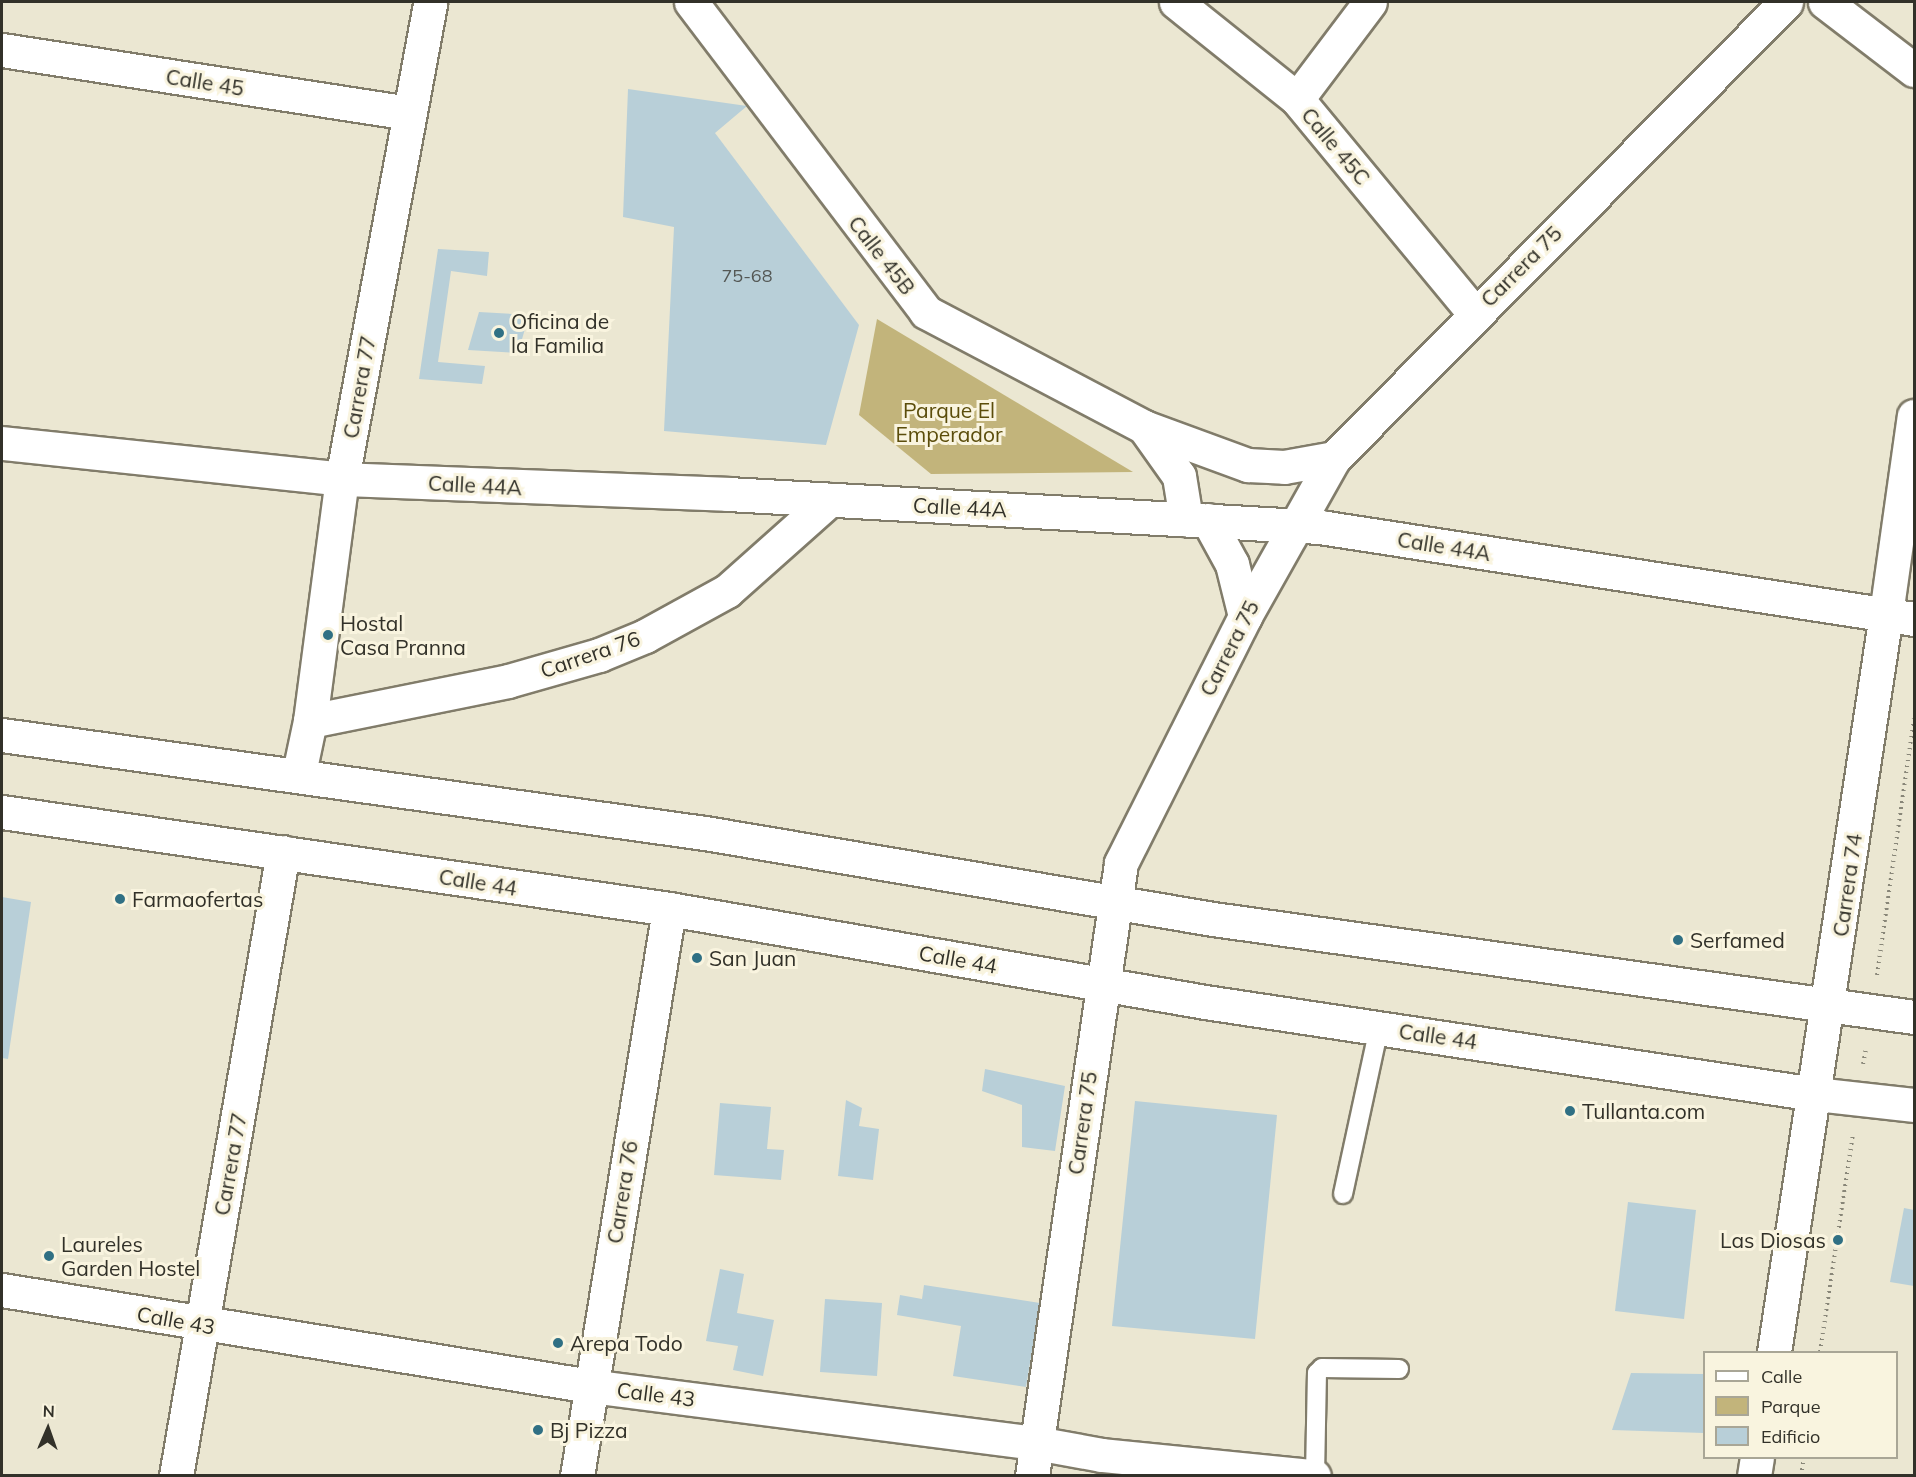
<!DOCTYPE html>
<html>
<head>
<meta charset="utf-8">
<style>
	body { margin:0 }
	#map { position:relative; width:1916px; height:1477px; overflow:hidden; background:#ebe7d2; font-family:Mulish,sans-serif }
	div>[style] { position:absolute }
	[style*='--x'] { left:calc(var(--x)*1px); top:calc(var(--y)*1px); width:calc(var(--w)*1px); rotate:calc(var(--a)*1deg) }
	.green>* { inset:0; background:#c2b47b }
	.building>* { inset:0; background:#b8cfd8 }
	.path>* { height:4px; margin-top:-2px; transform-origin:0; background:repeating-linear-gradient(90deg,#888678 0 1.5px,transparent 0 6px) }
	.roads { filter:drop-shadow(2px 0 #817c6a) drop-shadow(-2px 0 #817c6a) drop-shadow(0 2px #817c6a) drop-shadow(0 -2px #817c6a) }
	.lane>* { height:18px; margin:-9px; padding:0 9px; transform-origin:9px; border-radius:9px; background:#fff }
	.street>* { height:33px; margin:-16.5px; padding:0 16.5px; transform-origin:16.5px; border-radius:16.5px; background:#fff }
	.secondary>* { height:33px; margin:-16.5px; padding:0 16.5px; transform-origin:16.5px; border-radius:16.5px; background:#fff }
	.dots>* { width:16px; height:16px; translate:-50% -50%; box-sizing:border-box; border:3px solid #f9f4df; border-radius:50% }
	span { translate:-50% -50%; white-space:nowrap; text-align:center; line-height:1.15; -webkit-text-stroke:6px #f9f4df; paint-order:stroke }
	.number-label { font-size:18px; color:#545855 }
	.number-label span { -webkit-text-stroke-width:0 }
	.street-label { font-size:21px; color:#323129 }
	.poi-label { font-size:21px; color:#323129 }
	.left { translate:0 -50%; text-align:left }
	.right { translate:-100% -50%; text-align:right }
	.park-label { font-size:21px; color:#5b4d0b }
	.frame { position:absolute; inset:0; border:3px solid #323129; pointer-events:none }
	.legend { position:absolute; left:1703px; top:1351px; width:195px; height:108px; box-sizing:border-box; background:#f9f4df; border:2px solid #a9a696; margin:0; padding:8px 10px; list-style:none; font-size:18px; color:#323129 }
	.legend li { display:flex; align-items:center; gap:12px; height:30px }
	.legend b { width:30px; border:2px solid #a9a696 }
	.north { position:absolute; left:18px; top:1399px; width:60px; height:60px; -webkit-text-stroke:4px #f9f4df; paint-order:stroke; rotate:2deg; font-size:16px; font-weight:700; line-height:24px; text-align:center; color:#323129 }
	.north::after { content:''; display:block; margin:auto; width:21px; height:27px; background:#323129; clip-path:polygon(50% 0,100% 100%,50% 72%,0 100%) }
</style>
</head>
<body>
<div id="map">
	<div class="green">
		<i style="clip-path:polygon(877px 319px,1133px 472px,931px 474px,859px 415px)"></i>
	</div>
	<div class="building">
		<i style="clip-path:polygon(628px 89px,747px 106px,715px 133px,859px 325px,826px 445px,664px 431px,674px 227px,623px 217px)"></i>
		<i style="clip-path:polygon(438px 249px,489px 252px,487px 276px,451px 271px,438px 362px,485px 366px,482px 384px,419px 379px)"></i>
		<i style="clip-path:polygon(479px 312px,529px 315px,518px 353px,468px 350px)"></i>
		<i style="clip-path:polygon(2px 897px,31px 902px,8px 1059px,2px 1058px)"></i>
		<i style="clip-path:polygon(985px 1069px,1065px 1086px,1055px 1151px,1022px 1147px,1022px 1105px,982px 1091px)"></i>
		<i style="clip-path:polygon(846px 1100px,862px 1108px,859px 1126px,879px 1129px,873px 1180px,838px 1176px)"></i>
		<i style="clip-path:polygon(1135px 1101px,1277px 1115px,1255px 1339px,1112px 1326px)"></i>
		<i style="clip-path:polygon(720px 1103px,771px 1107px,767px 1149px,784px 1150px,781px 1180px,714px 1175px)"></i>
		<i style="clip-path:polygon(1628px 1202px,1696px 1210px,1684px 1319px,1615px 1311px)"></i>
		<i style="clip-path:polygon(1904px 1208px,1914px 1210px,1914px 1286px,1890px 1282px)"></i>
		<i style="clip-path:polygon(720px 1269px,744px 1274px,737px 1313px,774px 1320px,763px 1376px,733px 1370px,738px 1346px,706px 1341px)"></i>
		<i style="clip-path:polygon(924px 1285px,1040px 1303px,1026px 1387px,953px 1376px,961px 1326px,897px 1315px,900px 1295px,922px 1299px)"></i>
		<i style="clip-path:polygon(825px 1299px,882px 1303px,877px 1376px,820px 1372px)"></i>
		<i style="clip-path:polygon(1631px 1373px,1704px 1374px,1704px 1433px,1612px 1430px)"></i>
	</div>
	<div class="path">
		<i style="--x:1877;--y:975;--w:259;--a:-81.8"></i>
		<i style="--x:1863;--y:1064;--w:16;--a:-79"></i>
		<i style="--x:1820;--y:1352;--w:220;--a:-81.4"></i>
		<i style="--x:1801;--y:1476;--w:18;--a:-81"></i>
	</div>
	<div class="roads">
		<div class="lane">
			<i style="--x:1343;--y:1194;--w:170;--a:-77.8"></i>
			<i style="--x:1315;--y:1476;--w:103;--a:-88.9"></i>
			<i style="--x:1317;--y:1373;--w:7;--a:-45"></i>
			<i style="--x:1322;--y:1368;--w:77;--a:0.7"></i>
		</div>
		<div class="street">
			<i style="--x:691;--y:2;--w:389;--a:52.8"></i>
			<i style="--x:926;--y:312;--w:246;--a:27.8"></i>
			<i style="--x:1144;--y:427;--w:111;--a:20.1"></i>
			<i style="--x:1248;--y:465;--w:36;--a:3"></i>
			<i style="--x:1284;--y:467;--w:51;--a:-10.2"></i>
			<i style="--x:1176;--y:2;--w:155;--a:38.7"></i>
			<i style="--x:1297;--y:99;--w:278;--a:50.4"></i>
			<i style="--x:1825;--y:2;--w:112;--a:37.4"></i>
			<i style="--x:2;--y:50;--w:412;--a:8.8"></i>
			<i style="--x:1297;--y:99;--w:121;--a:-53"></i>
			<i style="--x:1144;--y:427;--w:60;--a:54.5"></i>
			<i style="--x:1179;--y:476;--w:44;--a:80.8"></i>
			<i style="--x:1886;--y:614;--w:200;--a:-82"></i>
			<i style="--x:310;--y:721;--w:202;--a:-11.4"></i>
			<i style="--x:508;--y:681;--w:95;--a:-15.9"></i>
			<i style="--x:599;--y:655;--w:50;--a:-22.4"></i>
			<i style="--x:645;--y:636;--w:94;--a:-28.8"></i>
			<i style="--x:727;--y:591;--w:137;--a:-41.7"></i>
			<i style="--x:299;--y:773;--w:53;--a:-78.1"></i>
			<i style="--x:310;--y:721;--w:244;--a:-82.5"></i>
			<i style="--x:342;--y:479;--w:485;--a:-79.5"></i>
			<i style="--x:176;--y:1476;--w:633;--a:-80.27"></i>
			<i style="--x:577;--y:1476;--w:574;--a:-80.78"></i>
			<i style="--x:1032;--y:1476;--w:619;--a:-81.74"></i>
			<i style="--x:1121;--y:863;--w:276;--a:-63.3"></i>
			<i style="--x:1245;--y:616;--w:181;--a:-60.6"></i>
			<i style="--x:1334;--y:458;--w:642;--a:-45.25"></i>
		</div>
		<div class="secondary">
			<i style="--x:2;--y:443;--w:342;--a:6"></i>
			<i style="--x:342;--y:479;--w:386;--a:2.2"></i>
			<i style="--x:728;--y:494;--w:593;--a:3.19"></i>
			<i style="--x:1320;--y:527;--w:601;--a:8.8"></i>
			<i style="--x:1208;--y:520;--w:50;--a:61.4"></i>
			<i style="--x:1232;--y:564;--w:54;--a:76"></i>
			<i style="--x:2;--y:735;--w:710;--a:7.94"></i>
			<i style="--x:705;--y:833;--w:515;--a:9.61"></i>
			<i style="--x:1213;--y:919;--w:708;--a:7.96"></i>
			<i style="--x:2;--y:812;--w:674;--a:8.27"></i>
			<i style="--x:669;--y:909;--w:544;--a:9.84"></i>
			<i style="--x:1205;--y:1002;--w:617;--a:8.58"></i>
			<i style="--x:1815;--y:1094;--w:100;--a:6.3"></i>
			<i style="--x:2;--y:1290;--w:596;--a:9.27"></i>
			<i style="--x:590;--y:1386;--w:450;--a:7.3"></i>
			<i style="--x:1036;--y:1443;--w:67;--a:10.3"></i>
			<i style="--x:1102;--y:1455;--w:213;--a:5.7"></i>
			<i style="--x:1774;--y:1352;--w:746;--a:-81.37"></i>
			<i style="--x:1754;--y:1476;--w:18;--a:-81"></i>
		</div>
	</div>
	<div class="dots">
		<i style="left:499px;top:333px;background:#307084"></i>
		<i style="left:328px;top:635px;background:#307084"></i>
		<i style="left:120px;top:899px;background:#307084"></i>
		<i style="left:1678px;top:940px;background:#307084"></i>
		<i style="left:697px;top:958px;background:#307084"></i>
		<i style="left:1570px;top:1111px;background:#307084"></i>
		<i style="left:1838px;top:1240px;background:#307084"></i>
		<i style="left:49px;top:1256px;background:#307084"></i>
		<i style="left:558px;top:1343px;background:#307084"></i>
		<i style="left:538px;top:1430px;background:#307084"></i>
	</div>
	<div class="number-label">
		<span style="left:747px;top:276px">75-68</span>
	</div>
	<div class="street-label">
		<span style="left:205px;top:82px;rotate:9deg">Calle 45</span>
		<span style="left:1336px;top:146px;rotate:50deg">Calle 45C</span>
		<span style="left:882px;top:255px;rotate:52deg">Calle 45B</span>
		<span style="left:1521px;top:266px;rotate:-45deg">Carrera 75</span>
		<span style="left:359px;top:387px;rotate:-80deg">Carrera 77</span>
		<span style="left:475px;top:485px;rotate:3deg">Calle 44A</span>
		<span style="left:960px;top:507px;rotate:3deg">Calle 44A</span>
		<span style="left:1444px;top:546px;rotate:9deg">Calle 44A</span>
		<span style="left:1229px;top:648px;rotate:-63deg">Carrera 75</span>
		<span style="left:590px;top:654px;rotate:-19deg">Carrera 76</span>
		<span style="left:478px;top:882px;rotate:9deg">Calle 44</span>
		<span style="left:1847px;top:885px;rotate:-82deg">Carrera 74</span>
		<span style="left:958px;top:959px;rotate:10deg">Calle 44</span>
		<span style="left:1438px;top:1036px;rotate:8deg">Calle 44</span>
		<span style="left:1082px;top:1123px;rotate:-82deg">Carrera 75</span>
		<span style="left:230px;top:1164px;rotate:-80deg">Carrera 77</span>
		<span style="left:622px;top:1192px;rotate:-81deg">Carrera 76</span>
		<span style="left:176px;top:1320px;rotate:10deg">Calle 43</span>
		<span style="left:656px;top:1394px;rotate:7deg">Calle 43</span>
	</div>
	<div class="poi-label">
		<span class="left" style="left:511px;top:333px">Oficina de<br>la Familia</span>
		<span class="left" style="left:340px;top:635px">Hostal<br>Casa Pranna</span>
		<span class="left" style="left:132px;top:899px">Farmaofertas</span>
		<span class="left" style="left:1690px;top:940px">Serfamed</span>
		<span class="left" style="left:709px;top:958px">San Juan</span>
		<span class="left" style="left:1582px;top:1111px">Tullanta.com</span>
		<span class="right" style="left:1826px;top:1240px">Las Diosas</span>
		<span class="left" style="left:61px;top:1256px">Laureles<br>Garden Hostel</span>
		<span class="left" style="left:570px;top:1343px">Arepa Todo</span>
		<span class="left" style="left:550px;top:1430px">Bj Pizza</span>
	</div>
	<div class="park-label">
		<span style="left:949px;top:422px">Parque El<br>Emperador</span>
	</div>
	<div class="frame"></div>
	<ul class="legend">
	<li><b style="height:8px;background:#fff"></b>Calle</li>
	<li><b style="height:16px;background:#c2b47b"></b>Parque</li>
	<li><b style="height:16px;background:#b8cfd8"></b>Edificio</li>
	</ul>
	<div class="north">N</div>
</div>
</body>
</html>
